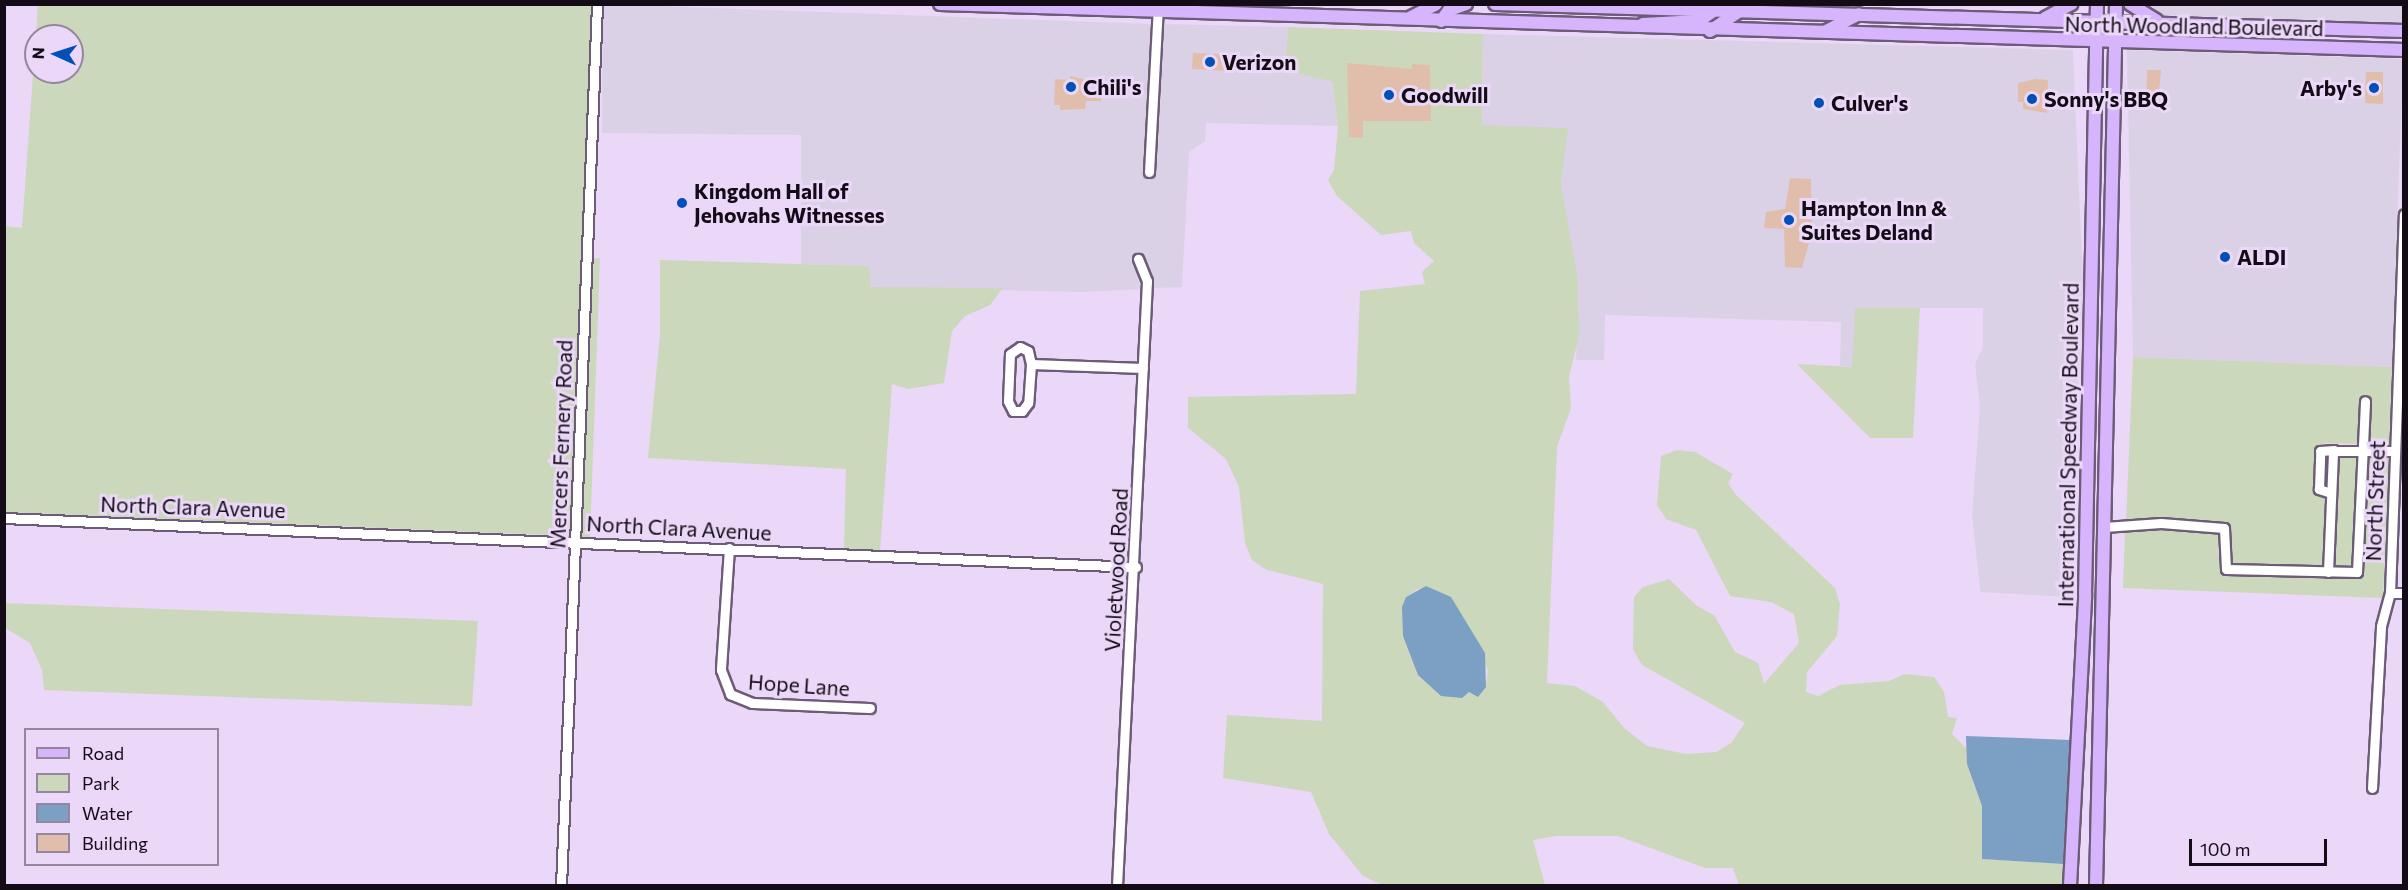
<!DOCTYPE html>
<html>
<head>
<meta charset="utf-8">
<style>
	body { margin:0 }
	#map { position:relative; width:2408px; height:890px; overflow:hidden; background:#ebd7f7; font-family:Commissioner,sans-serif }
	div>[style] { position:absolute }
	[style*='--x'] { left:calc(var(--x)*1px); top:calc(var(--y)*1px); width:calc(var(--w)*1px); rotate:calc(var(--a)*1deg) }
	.commercial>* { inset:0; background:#dbd1e6 }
	.green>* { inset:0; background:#ccd8bc }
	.water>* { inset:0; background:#7ba0c4 }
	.building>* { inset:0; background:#e1beac }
	.roads { filter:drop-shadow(2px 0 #6d5c78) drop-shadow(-2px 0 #6d5c78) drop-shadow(0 2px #6d5c78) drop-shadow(0 -2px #6d5c78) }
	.minor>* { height:9px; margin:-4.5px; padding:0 4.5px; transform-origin:4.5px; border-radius:4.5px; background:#fff }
	.major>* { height:12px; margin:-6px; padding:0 6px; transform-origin:6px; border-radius:6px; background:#d7b5fd }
	.dots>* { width:16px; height:16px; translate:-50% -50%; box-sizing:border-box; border:3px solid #ebd7f7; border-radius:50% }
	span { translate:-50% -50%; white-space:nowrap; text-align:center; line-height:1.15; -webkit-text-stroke:6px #ebd7f7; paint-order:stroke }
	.street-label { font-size:21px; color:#130c17 }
	.poi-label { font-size:21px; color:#130c17; font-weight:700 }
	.left { translate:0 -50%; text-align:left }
	.right { translate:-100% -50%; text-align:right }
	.frame { position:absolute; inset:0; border:6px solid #130c17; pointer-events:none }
	.legend { position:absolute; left:24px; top:728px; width:195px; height:138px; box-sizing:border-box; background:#ebd7f7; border:2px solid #95869d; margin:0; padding:8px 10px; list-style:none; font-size:18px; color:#130c17 }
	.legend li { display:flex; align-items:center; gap:12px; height:30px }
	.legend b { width:30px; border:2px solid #95869d }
	.north { position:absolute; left:24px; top:24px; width:60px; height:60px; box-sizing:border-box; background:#ebd7f7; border:2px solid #95869d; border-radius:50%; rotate:273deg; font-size:16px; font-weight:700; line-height:24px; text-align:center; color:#130c17 }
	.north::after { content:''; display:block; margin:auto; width:21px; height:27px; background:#014fb9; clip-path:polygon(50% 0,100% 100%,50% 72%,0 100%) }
	.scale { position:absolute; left:2189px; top:839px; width:138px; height:27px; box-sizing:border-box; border:3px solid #130c17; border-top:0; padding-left:8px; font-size:18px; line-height:21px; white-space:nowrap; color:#130c17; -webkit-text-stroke:4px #ebd7f7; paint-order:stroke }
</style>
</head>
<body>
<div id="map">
	<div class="commercial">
		<i style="clip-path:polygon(603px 4px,1151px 24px,1145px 176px,1155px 176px,1162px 24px,1288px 27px,1285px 70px,1332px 82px,1338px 126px,1206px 123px,1205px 141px,1189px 152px,1182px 287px,1152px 288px,1141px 253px,1132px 256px,1141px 289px,1083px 292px,871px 287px,868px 266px,801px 264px,801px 135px,602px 133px)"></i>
		<i style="clip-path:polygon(2153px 4px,2403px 4px,2404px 23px,2156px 15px)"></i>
		<i style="clip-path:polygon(1483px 34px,2073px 50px,2083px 285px,2069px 597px,1981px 592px,1981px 597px,1972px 515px,1980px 407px,1975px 364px,1983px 348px,1983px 308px,1856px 308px,1853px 367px,1840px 366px,1841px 322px,1605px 315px,1604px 360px,1576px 360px,1579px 296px,1561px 184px,1565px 143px,1482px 125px)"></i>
		<i style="clip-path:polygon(2127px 50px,2403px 59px,2392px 367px,2133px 357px)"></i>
	</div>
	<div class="green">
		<i style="clip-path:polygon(evenodd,38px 5px,592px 5px,570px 536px,5px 512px,5px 226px,22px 228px,38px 5px,36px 36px,72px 36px,72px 72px,36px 72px,36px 36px)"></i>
		<i style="clip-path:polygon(evenodd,1288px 27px,1483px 34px,1482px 125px,1568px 128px,1561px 184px,1578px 280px,1579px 336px,1569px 377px,1571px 408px,1557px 447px,1547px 683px,1575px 686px,1603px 702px,1624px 728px,1647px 746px,1686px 754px,1716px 752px,1731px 743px,1745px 723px,1642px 665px,1633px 649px,1634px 597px,1643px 587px,1669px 579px,1697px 606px,1714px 615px,1735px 652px,1758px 663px,1764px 684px,1799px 643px,1794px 614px,1771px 602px,1730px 596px,1696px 530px,1666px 519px,1657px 505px,1661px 456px,1677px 450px,1695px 452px,1733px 474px,1728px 483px,1735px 494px,1835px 588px,1840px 604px,1837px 636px,1807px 672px,1806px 692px,1818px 696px,1840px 685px,1889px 681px,1905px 674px,1934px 677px,1944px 692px,1948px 717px,1957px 718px,1952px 734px,1969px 751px,1967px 764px,1982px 806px,1982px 859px,2063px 864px,2062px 885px,1739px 885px,1733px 868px,1705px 868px,1618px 836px,1556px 836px,1533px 840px,1545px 885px,1385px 886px,1363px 876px,1329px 834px,1311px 792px,1223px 778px,1227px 715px,1322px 721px,1323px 584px,1267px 570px,1252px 560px,1245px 543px,1239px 487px,1226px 459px,1188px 428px,1188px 397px,1356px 394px,1360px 291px,1425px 284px,1422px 272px,1434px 261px,1414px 243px,1411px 231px,1381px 235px,1337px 196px,1328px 180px,1334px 170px,1338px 126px,1332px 82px,1285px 70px,1288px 27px,1418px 589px,1451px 597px,1488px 670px,1486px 687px,1469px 692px,1403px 636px,1406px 597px,1418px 589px)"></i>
		<i style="clip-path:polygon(600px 258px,590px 537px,581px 537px,592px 259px)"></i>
		<i style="clip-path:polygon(660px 260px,869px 266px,871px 287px,1003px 288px,990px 305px,965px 316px,952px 331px,944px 383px,908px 389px,892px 384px,880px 551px,844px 549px,846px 469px,648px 458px,660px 335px)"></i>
		<i style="clip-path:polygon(1855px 308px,1920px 308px,1913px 438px,1870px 438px,1797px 364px,1852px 367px)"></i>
		<i style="clip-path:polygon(2133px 357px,2392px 367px,2389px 446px,2368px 444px,2370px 397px,2360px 396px,2357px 444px,2324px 443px,2315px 450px,2314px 489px,2325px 496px,2323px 567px,2229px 565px,2229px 528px,2224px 523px,2161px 518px,2126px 522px)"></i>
		<i style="clip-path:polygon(2357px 454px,2352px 568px,2333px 567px,2337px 456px)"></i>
		<i style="clip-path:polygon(2368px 454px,2389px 455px,2383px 598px,2123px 588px,2125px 531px,2161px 528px,2218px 532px,2219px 567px,2229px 574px,2359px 576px,2363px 569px)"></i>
		<i style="clip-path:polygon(5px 603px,478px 621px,472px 706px,44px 690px,42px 670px,30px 643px,5px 628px)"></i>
	</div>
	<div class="water">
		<i style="clip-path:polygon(1426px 586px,1451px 597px,1485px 653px,1486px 687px,1478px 697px,1469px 692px,1462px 698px,1441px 696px,1418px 675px,1403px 636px,1402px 607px,1406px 597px)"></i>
		<i style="clip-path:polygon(1966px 736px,2070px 740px,2063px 864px,1982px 859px,1982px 806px,1967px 764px)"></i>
	</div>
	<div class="building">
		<i style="clip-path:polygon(1193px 53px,1227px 54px,1227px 71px,1192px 69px)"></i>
		<i style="clip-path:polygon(1347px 63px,1412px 69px,1412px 64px,1430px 65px,1431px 121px,1363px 121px,1363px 138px,1349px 137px)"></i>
		<i style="clip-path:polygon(2147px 70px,2161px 70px,2158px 104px,2146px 103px)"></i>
		<i style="clip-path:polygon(2366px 72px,2383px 72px,2383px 104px,2365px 103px)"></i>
		<i style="clip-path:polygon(1070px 76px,1087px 80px,1086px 94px,1101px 94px,1101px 101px,1086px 101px,1085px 109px,1060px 110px,1060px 105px,1054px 105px,1055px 79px,1070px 80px)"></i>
		<i style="clip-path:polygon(2035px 79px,2048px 80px,2047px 113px,2023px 109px,2023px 102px,2018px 102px,2018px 83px)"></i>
		<i style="clip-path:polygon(1790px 178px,1811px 179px,1812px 232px,1802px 268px,1785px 267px,1784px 229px,1764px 228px,1766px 212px,1785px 209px)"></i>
	</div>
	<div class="roads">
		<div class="minor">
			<i style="--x:1149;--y:172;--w:168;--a:-86.9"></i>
			<i style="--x:1031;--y:364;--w:39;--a:94"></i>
			<i style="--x:1028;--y:403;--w:10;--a:127"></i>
			<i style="--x:1022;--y:411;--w:9;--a:180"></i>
			<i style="--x:1013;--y:411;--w:11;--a:-117"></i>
			<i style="--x:1008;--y:401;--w:47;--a:-87.6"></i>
			<i style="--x:1010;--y:354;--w:12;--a:-35"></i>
			<i style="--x:1020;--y:347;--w:9;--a:27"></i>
			<i style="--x:1028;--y:351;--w:13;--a:77"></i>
			<i style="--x:1031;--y:364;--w:112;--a:2"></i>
			<i style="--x:2331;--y:493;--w:13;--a:-162"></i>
			<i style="--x:2319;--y:489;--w:38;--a:-88"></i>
			<i style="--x:2320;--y:451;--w:14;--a:-4"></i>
			<i style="--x:4;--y:518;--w:1133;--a:2.48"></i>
			<i style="--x:2104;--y:527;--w:57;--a:-4"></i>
			<i style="--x:2161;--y:523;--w:63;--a:4.5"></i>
			<i style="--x:2224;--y:528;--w:41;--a:87.2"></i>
			<i style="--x:2226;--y:569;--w:131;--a:1.3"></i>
			<i style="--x:2357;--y:572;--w:171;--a:-87.3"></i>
			<i style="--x:729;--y:548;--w:122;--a:93.8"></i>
			<i style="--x:721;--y:670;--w:26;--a:69"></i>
			<i style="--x:730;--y:694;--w:24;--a:22"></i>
			<i style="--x:752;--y:703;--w:118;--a:2.4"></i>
			<i style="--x:2328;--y:572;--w:121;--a:-87.6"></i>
			<i style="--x:2333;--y:451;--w:62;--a:0"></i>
			<i style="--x:2390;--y:593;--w:14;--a:0"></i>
			<i style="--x:2372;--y:788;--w:162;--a:-86.8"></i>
			<i style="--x:2381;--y:626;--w:34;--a:-75"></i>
			<i style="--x:2390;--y:593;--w:379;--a:-87.9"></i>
			<i style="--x:561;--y:886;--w:883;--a:-87.66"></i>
			<i style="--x:1117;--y:886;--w:606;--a:-87.16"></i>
			<i style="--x:1147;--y:281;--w:24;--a:-112"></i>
		</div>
		<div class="major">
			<i style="--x:940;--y:4;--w:1465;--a:1.8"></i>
			<i style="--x:1495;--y:4;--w:909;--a:1.7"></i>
			<i style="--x:2130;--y:4;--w:31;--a:32"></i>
			<i style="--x:1411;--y:17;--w:28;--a:-27"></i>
			<i style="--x:2045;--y:18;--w:30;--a:-28"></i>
			<i style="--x:1441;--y:21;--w:14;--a:-54"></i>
			<i style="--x:1449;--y:10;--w:18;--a:-19"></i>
			<i style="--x:1643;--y:24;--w:56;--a:-3.1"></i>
			<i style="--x:1699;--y:21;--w:21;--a:-35"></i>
			<i style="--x:1710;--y:31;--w:34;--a:-34"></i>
			<i style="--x:1826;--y:31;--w:37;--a:-27"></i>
			<i style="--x:2070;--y:886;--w:291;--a:-87"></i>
			<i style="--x:2085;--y:595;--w:591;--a:-88.84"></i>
			<i style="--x:2096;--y:886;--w:882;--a:-88.7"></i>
		</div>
	</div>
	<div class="dots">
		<i style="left:1210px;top:62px;background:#014fb9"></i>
		<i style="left:1071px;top:87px;background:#014fb9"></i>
		<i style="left:2374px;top:88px;background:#014fb9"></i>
		<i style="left:1389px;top:95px;background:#014fb9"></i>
		<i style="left:2032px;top:99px;background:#014fb9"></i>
		<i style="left:1819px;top:103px;background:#014fb9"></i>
		<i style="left:682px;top:203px;background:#014fb9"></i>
		<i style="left:1789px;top:220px;background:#014fb9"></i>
		<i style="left:2225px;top:257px;background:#014fb9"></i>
	</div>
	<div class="street-label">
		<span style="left:2194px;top:26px;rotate:1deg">North Woodland Boulevard</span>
		<span style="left:561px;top:444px;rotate:-88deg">Mercers Fernery Road</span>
		<span style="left:2068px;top:445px;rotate:-89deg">International Speedway Boulevard</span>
		<span style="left:2375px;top:501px;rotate:-88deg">North Street</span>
		<span style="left:193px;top:507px;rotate:2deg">North Clara Avenue</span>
		<span style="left:679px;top:528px;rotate:3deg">North Clara Avenue</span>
		<span style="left:1116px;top:570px;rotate:-87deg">Violetwood Road</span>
		<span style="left:799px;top:685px;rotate:4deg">Hope Lane</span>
	</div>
	<div class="poi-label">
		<span class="left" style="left:1222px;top:62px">Verizon</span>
		<span class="left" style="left:1083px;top:87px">Chili's</span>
		<span class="right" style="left:2362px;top:88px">Arby's</span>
		<span class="left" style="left:1401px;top:95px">Goodwill</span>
		<span class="left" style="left:2044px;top:99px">Sonny's BBQ</span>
		<span class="left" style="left:1831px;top:103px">Culver's</span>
		<span class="left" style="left:694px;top:203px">Kingdom Hall of<br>Jehovahs Witnesses</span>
		<span class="left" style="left:1801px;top:220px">Hampton Inn &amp;<br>Suites Deland</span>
		<span class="left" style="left:2237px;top:257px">ALDI</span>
	</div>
	<div class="frame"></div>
	<ul class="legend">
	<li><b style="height:8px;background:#d7b5fd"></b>Road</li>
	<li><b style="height:16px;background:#ccd8bc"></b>Park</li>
	<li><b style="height:16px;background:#7ba0c4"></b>Water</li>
	<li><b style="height:16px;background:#e1beac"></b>Building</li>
	</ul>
	<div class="north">N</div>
	<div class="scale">100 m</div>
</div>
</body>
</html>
